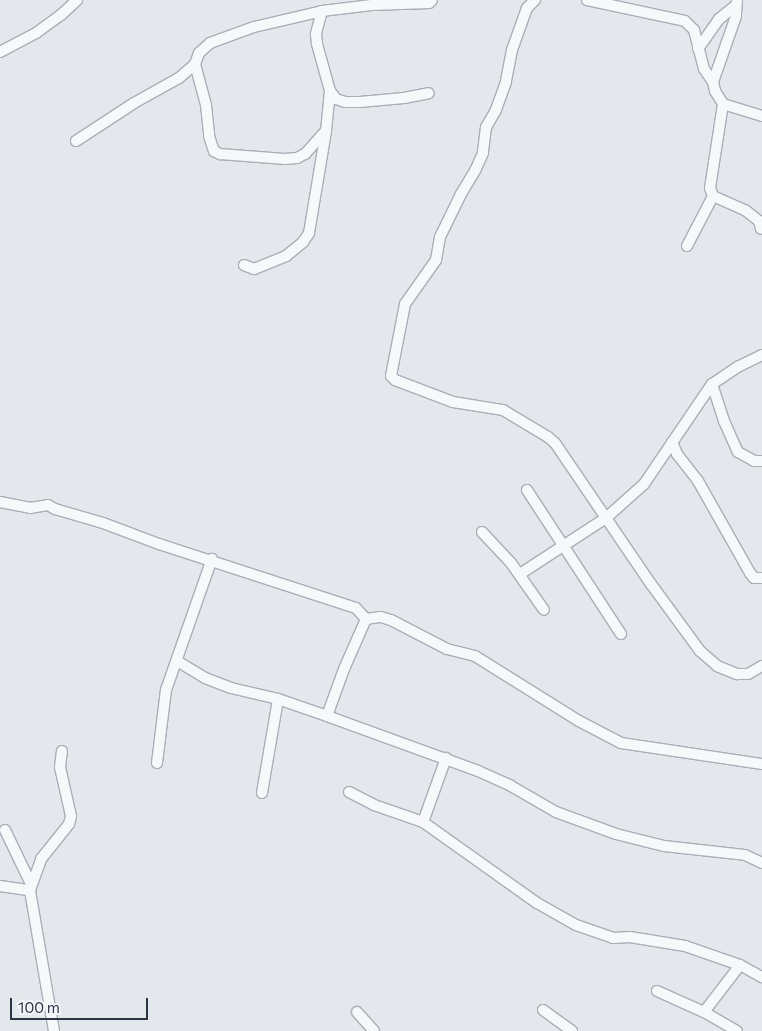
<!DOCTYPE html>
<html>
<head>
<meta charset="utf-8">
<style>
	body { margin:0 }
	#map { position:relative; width:762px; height:1031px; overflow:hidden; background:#e4e7ec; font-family:Commissioner,sans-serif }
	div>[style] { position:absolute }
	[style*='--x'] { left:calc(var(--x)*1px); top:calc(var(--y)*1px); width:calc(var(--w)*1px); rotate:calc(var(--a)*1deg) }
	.roads { filter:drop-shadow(1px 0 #a9aeb7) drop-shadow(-1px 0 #a9aeb7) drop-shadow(0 1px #a9aeb7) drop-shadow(0 -1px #a9aeb7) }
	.minor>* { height:10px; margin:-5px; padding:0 5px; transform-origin:5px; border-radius:5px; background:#f7f8fa }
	span { translate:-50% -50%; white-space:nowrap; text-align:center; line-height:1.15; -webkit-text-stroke:4px #f4f6f9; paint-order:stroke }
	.scale { position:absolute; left:10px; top:998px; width:138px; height:22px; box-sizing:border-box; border:2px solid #2b3445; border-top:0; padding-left:6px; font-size:15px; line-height:18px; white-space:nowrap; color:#2b3445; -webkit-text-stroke:4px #f4f6f9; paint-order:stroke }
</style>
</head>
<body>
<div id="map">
	<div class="roads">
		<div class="minor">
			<i style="--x:535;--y:0;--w:11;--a:135"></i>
			<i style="--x:527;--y:8;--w:45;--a:109.7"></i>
			<i style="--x:512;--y:50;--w:33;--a:101"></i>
			<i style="--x:506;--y:82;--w:30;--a:110"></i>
			<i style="--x:496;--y:110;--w:20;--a:120"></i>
			<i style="--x:486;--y:127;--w:26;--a:97"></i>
			<i style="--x:483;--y:153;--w:17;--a:114"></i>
			<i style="--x:476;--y:169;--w:29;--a:121"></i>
			<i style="--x:461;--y:194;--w:48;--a:116"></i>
			<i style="--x:440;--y:237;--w:23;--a:100"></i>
			<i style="--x:436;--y:260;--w:54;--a:125.2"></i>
			<i style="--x:405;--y:304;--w:73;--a:101"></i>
			<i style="--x:391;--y:376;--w:6;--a:45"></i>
			<i style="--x:395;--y:380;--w:62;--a:20.8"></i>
			<i style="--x:453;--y:402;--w:51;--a:9.1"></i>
			<i style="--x:503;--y:410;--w:52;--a:31"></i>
			<i style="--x:548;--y:437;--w:9;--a:41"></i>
			<i style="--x:555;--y:443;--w:171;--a:55.8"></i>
			<i style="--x:651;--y:584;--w:83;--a:53.8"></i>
			<i style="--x:700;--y:651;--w:23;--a:41"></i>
			<i style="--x:717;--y:666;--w:22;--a:22"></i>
			<i style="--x:737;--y:674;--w:11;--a:0"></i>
			<i style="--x:748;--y:674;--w:16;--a:-30"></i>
			<i style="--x:587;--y:0;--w:100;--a:12.1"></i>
			<i style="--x:685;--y:21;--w:13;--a:45"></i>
			<i style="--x:694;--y:30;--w:40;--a:75.6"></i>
			<i style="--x:704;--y:69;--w:16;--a:55"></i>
			<i style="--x:737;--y:0;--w:16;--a:94"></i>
			<i style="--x:736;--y:16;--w:70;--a:109.2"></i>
			<i style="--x:713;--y:82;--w:9;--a:77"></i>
			<i style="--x:715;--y:91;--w:15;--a:58"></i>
			<i style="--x:723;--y:104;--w:85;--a:98.8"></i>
			<i style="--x:710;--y:188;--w:9;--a:69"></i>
			<i style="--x:713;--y:196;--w:35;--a:24"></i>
			<i style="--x:745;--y:210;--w:18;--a:38"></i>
			<i style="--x:759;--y:221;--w:8;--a:76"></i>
			<i style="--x:322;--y:11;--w:24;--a:105"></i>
			<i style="--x:316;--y:34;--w:10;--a:84"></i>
			<i style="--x:317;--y:44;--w:49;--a:74.5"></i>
			<i style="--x:330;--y:91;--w:10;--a:53"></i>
			<i style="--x:336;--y:99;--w:9;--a:18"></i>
			<i style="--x:345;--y:102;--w:15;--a:0"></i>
			<i style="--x:360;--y:102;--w:44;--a:-5.2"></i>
			<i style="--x:404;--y:98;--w:25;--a:-11"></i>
			<i style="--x:698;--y:49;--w:37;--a:-55"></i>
			<i style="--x:719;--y:19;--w:22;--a:-39"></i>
			<i style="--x:0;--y:52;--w:41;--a:-27.8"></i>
			<i style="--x:36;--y:33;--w:31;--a:-36"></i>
			<i style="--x:61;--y:15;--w:22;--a:-43"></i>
			<i style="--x:195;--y:64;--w:42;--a:75"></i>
			<i style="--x:206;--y:105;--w:31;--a:84"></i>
			<i style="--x:209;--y:136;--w:16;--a:72"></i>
			<i style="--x:214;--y:151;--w:7;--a:27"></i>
			<i style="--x:220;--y:154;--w:65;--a:4.4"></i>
			<i style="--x:285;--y:159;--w:12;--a:-5"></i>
			<i style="--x:297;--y:158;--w:9;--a:-27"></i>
			<i style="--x:305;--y:154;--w:31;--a:-48"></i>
			<i style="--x:723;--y:104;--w:41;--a:17.1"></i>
			<i style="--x:76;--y:141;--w:69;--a:-33.2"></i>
			<i style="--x:134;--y:103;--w:51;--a:-29.1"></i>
			<i style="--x:179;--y:78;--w:21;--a:-41"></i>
			<i style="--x:195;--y:64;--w:12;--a:-70"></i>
			<i style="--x:199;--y:53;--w:15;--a:-42"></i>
			<i style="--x:210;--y:43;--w:47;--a:-20"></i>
			<i style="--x:254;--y:27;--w:70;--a:-13.2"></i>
			<i style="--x:322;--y:11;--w:50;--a:-6.8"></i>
			<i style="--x:372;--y:5;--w:57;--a:-2"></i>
			<i style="--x:429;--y:3;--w:4;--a:-45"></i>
			<i style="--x:687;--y:246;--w:56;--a:-62.5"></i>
			<i style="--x:244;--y:265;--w:11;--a:22"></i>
			<i style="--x:254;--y:269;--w:35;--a:-22"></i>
			<i style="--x:286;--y:256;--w:22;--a:-39"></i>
			<i style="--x:303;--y:242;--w:11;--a:-56"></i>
			<i style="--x:309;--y:233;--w:103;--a:-80.5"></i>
			<i style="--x:326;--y:131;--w:40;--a:-84.3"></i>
			<i style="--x:762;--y:355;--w:25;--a:154"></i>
			<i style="--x:739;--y:366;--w:32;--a:146"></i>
			<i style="--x:712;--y:384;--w:39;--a:72"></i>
			<i style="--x:724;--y:421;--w:34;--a:66"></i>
			<i style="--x:738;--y:452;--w:18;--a:29"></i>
			<i style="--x:754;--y:461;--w:8;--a:0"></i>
			<i style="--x:672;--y:442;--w:13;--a:67"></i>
			<i style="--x:677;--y:454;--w:34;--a:52"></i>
			<i style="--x:698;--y:481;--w:106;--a:60.5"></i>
			<i style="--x:750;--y:573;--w:6;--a:51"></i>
			<i style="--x:754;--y:578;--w:8;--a:0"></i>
			<i style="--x:527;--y:490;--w:172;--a:56.9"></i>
			<i style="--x:0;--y:502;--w:31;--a:11"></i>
			<i style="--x:30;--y:508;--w:18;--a:-9"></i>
			<i style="--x:48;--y:505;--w:8;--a:30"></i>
			<i style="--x:55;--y:509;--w:50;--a:16.3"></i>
			<i style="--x:103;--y:523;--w:60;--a:20.6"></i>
			<i style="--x:159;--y:544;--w:207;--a:18"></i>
			<i style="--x:356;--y:608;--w:15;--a:48"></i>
			<i style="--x:366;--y:619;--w:55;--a:113.7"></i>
			<i style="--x:344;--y:669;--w:50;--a:109.9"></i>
			<i style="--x:327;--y:716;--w:161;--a:20"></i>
			<i style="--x:478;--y:771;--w:36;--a:24"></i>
			<i style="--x:511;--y:786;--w:52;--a:30"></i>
			<i style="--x:556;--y:812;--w:64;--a:20.1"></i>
			<i style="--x:616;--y:834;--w:49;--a:14"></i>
			<i style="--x:664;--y:846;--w:81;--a:6.3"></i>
			<i style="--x:745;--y:855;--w:19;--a:25"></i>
			<i style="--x:482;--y:532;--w:42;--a:46.9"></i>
			<i style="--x:511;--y:563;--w:57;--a:54.9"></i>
			<i style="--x:520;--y:574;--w:103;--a:-33.1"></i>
			<i style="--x:606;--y:518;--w:51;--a:-41.8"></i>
			<i style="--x:644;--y:484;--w:121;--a:-55.8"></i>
			<i style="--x:366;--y:619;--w:15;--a:-8"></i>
			<i style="--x:381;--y:617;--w:10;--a:17"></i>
			<i style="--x:391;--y:620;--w:63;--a:27.4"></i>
			<i style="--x:447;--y:649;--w:29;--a:14"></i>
			<i style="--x:475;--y:656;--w:123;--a:32"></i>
			<i style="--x:579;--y:721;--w:47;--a:27.6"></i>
			<i style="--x:621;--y:743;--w:143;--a:8.5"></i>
			<i style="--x:177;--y:661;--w:33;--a:31"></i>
			<i style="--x:205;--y:678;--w:28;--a:21"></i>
			<i style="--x:231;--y:688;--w:48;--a:13.2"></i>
			<i style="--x:278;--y:699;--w:52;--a:19.1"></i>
			<i style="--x:157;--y:763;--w:74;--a:-83"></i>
			<i style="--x:166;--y:690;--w:139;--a:-70.7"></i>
			<i style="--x:349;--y:792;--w:28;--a:27"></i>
			<i style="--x:374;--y:805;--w:52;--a:19.1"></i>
			<i style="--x:423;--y:822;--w:140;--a:35.4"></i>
			<i style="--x:537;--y:903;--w:45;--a:29.4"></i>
			<i style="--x:576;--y:925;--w:39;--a:19"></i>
			<i style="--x:613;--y:938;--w:17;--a:-3"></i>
			<i style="--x:630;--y:937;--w:56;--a:9.3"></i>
			<i style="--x:685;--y:946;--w:58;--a:19.1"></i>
			<i style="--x:740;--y:965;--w:25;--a:29"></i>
			<i style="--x:262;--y:793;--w:95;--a:-80.3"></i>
			<i style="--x:423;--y:822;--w:68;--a:-70.2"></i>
			<i style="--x:5;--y:830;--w:60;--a:64.3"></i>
			<i style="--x:0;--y:886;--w:30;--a:8"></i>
			<i style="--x:657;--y:991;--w:51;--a:24.1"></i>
			<i style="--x:704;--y:1012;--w:38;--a:30"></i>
			<i style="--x:543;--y:1010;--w:36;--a:36"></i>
			<i style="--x:357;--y:1012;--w:25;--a:48"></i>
			<i style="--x:704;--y:1012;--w:59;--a:-52.5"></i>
			<i style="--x:54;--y:1031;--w:143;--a:-99.7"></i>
			<i style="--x:30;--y:890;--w:33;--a:-70"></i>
			<i style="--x:41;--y:859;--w:45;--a:-51.3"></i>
			<i style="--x:69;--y:824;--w:8;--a:-76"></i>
			<i style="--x:71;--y:816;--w:50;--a:-102.7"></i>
			<i style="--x:60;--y:767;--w:16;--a:-83"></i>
		</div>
	</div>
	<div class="scale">100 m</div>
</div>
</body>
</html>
